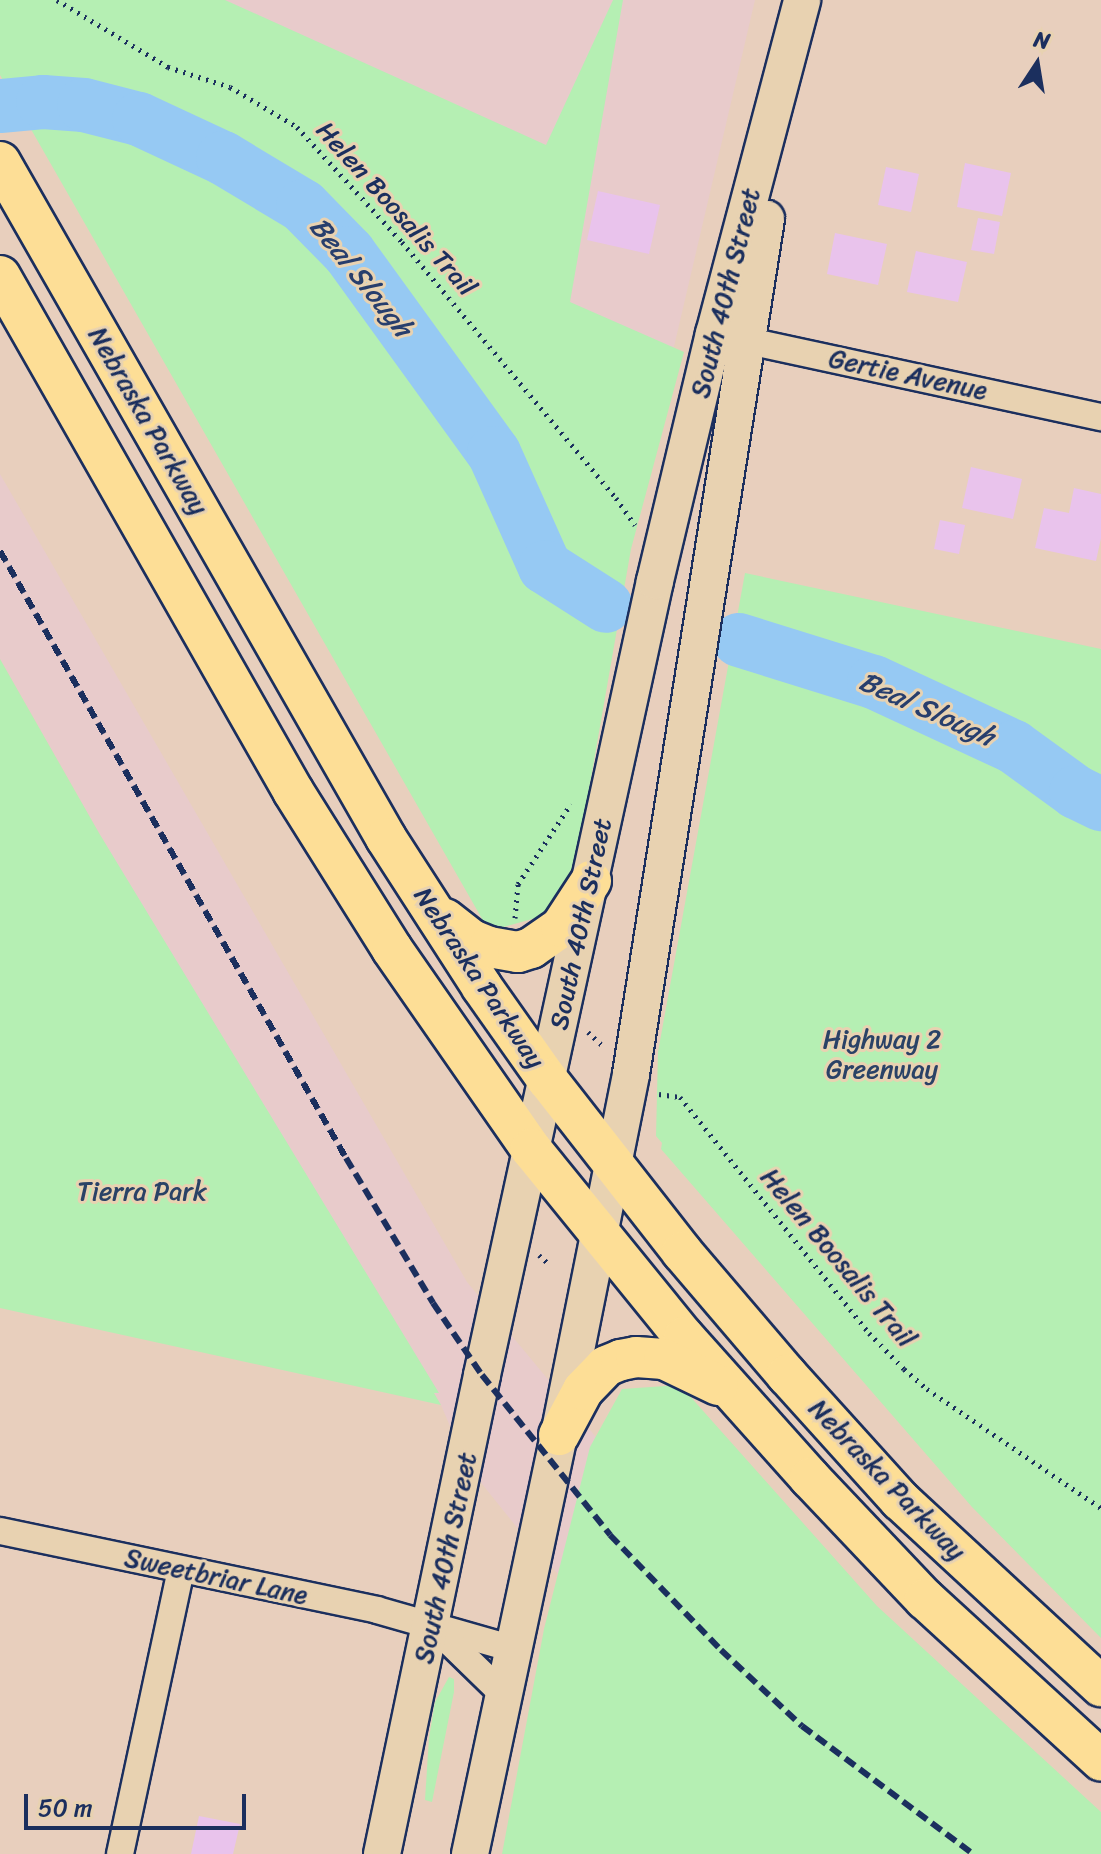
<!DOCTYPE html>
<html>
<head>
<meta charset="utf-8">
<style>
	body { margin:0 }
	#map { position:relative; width:1101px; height:1854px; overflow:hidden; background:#e8cfbd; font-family:Sriracha,sans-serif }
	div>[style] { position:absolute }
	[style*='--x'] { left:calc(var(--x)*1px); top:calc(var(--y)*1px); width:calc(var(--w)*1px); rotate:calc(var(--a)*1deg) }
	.built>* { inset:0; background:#e8cbcb }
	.green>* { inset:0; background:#b5efb3 }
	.river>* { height:54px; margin:-27px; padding:0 27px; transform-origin:27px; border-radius:27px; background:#96c9f3 }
	.building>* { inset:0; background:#e9c3ec }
	.path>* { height:5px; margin-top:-2.5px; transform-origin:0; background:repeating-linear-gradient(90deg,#1b2f5e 0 2px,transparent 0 8px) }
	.roads { filter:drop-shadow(2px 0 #1b2f5e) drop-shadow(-2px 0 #1b2f5e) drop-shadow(0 2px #1b2f5e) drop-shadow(0 -2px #1b2f5e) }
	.street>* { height:26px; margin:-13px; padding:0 13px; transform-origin:13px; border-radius:13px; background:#e8d2b1 }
	.secondary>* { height:36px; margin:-18px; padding:0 18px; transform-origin:18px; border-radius:18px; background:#e8d2b1 }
	.primary>* { height:40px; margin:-20px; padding:0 20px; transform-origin:20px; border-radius:20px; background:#fdde96 }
	.rail>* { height:6px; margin-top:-3px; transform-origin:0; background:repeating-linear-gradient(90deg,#1b2f5e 0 12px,transparent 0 18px) }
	span { translate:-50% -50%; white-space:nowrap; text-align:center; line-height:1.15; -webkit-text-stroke:6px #e8d2b1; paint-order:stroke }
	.street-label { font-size:26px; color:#1b2f5e }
	.park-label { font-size:26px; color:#2a4266 }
	.water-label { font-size:28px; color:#273e6d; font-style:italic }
	.north { position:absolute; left:997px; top:24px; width:80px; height:80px; -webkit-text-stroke:6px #e8d2b1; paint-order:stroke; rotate:12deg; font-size:22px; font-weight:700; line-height:32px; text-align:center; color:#1b2f5e }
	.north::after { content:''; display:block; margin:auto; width:28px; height:36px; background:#1b2f5e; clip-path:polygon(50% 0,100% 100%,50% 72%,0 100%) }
	.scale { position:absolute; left:24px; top:1794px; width:222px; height:36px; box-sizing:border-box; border:4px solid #1b2f5e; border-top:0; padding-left:10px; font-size:24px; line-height:28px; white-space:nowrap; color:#1b2f5e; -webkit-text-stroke:6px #e8d2b1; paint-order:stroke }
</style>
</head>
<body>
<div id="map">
	<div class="built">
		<i style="clip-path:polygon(169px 0,755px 0,655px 428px)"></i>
		<i style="clip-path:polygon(0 474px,467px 1282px,690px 1550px,715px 1736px,535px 1550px,466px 1464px,441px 1405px,255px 1107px,0 659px)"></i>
	</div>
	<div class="green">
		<i style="clip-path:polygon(0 0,225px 0,546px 145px,613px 0,623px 0,570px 302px,684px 352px,631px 549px,573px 881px,550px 914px,489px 931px,0 75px)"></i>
		<i style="clip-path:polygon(745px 573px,1101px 649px,1101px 1638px,972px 1507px,661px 1149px,662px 1143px,656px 1136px,658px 1052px)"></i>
		<i style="clip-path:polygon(0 659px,99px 833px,439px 1393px,434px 1393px,441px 1405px,0 1308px)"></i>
		<i style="clip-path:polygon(680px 1385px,877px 1606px,1101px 1812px,1101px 1854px,502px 1854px,544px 1629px,590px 1447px,622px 1389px)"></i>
		<i style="clip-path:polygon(449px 1677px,454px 1679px,454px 1692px,432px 1802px,425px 1800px,429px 1738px,435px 1702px)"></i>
	</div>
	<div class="river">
		<i style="--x:0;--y:106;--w:43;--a:-5.3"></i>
		<i style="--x:43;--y:102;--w:41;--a:4.2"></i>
		<i style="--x:84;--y:105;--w:57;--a:14.3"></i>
		<i style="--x:139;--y:119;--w:93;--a:24.9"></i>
		<i style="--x:223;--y:158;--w:93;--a:31"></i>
		<i style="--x:303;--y:206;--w:66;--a:45.6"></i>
		<i style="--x:349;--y:253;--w:247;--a:54.1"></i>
		<i style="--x:494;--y:453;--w:125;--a:65.9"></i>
		<i style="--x:545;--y:567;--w:72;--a:32.6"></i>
		<i style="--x:739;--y:640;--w:141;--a:17.3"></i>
		<i style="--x:874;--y:682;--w:154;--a:24.9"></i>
		<i style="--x:1014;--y:747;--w:77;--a:36"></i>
		<i style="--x:1076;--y:792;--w:28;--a:26"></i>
	</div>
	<div class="building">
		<i style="clip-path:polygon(965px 163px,1011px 173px,1002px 216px,957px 207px)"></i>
		<i style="clip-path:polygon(886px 167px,919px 174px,911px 212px,878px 205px)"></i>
		<i style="clip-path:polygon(598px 191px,660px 205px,649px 254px,587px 240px)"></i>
		<i style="clip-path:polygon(978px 218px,1000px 222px,994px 254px,971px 250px)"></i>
		<i style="clip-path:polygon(835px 233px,887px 244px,878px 285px,827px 274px)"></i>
		<i style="clip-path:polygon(916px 251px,967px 262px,958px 302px,907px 292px)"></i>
		<i style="clip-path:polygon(971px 467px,1022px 479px,1013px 519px,962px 508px)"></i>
		<i style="clip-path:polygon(1074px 488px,1101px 494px,1101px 538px,1096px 561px,1035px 548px,1044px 508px,1069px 513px)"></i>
		<i style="clip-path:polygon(940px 520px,965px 525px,959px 554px,934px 549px)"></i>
		<i style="clip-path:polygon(199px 1816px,240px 1824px,233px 1854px,191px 1854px)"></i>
	</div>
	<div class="path">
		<i style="--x:57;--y:0;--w:130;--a:31.1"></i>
		<i style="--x:168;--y:67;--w:65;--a:17.9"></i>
		<i style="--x:230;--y:87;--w:78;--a:30.8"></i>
		<i style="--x:297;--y:127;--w:156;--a:47.6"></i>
		<i style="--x:402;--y:242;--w:334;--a:50.1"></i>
		<i style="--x:616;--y:498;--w:33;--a:55"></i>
		<i style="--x:515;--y:918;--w:34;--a:-85"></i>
		<i style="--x:518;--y:884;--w:96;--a:-56.5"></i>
		<i style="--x:588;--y:1032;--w:22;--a:43"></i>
		<i style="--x:659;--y:1094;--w:21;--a:8"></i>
		<i style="--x:680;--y:1097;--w:302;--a:51.3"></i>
		<i style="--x:869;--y:1333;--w:50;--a:45.8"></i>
		<i style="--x:904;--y:1369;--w:30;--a:41"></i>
		<i style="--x:927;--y:1389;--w:211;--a:34.4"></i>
		<i style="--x:539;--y:1255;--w:15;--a:42"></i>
	</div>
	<div class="roads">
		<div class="street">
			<i style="--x:730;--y:337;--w:380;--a:12.2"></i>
			<i style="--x:0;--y:1531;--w:385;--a:11.8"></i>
			<i style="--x:377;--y:1610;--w:142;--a:15.9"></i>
			<i style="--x:435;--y:1628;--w:96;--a:44.2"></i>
			<i style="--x:120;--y:1854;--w:290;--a:-77.9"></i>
		</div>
		<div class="secondary">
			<i style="--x:382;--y:1854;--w:489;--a:-78.2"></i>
			<i style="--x:482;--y:1375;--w:813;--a:-77.71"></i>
			<i style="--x:655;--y:581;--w:254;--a:-76.6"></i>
			<i style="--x:714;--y:334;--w:345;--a:-75.2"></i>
			<i style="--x:470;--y:1854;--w:428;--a:-78"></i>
			<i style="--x:559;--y:1435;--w:368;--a:-78.7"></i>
			<i style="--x:631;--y:1074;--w:866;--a:-81.03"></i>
		</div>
		<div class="primary">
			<i style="--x:0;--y:162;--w:778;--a:60.27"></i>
			<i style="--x:386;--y:838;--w:177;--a:57.2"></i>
			<i style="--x:482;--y:987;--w:113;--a:54.8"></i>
			<i style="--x:547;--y:1079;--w:219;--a:52"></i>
			<i style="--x:682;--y:1252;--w:162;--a:49.5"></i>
			<i style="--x:787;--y:1375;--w:169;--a:47.9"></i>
			<i style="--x:900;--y:1500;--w:274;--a:42.8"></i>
			<i style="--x:0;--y:276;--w:593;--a:60.36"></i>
			<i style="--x:293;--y:791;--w:186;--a:57.9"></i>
			<i style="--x:392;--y:949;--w:244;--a:55.2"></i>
			<i style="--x:531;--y:1149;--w:242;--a:50.9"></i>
			<i style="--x:684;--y:1337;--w:189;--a:48.2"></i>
			<i style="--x:810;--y:1478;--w:167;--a:46.5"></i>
			<i style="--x:925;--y:1599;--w:239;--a:42.5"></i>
			<i style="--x:445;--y:919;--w:34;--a:38"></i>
			<i style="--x:472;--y:940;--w:18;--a:22"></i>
			<i style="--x:489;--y:947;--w:29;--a:10"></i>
			<i style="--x:518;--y:952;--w:14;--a:-17"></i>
			<i style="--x:531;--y:948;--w:37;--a:-35"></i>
			<i style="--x:561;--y:927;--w:55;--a:-56.9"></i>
			<i style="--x:559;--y:1435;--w:51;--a:-61.9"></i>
			<i style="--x:583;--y:1390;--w:33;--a:-46"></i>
			<i style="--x:606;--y:1366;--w:16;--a:-22"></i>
			<i style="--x:621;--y:1360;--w:15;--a:-11"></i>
			<i style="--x:636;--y:1357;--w:28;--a:4"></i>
			<i style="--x:664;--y:1359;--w:60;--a:25.7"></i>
		</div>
	</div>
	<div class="rail">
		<i style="--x:0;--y:551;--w:699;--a:60.32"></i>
		<i style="--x:346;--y:1158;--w:169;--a:59"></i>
		<i style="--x:433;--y:1303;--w:87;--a:55.8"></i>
		<i style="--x:482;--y:1375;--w:205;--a:51.3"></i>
		<i style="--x:610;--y:1535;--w:160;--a:46"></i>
		<i style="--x:721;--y:1650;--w:111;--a:43.2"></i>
		<i style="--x:802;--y:1726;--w:214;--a:36.8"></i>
	</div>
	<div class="street-label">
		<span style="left:396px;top:209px;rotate:48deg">Helen Boosalis Trail</span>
		<span style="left:726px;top:293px;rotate:-76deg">South 40th Street</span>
		<span style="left:908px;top:375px;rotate:12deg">Gertie Avenue</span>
		<span style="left:148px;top:421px;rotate:60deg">Nebraska Parkway</span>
		<span style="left:581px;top:924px;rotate:-78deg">South 40th Street</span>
		<span style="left:479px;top:978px;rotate:56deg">Nebraska Parkway</span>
		<span style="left:838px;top:1258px;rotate:50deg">Helen Boosalis Trail</span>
		<span style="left:887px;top:1480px;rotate:46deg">Nebraska Parkway</span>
		<span style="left:446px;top:1558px;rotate:-78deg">South 40th Street</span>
		<span style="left:216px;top:1577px;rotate:12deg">Sweetbriar Lane</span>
	</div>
	<div class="park-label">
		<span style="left:882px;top:1055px">Highway 2<br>Greenway</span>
		<span style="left:142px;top:1192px">Tierra Park</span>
	</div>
	<div class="water-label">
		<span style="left:361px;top:277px;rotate:51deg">Beal Slough</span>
		<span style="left:927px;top:709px;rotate:24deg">Beal Slough</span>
	</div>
	<div class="north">N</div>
	<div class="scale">50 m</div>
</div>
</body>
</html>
